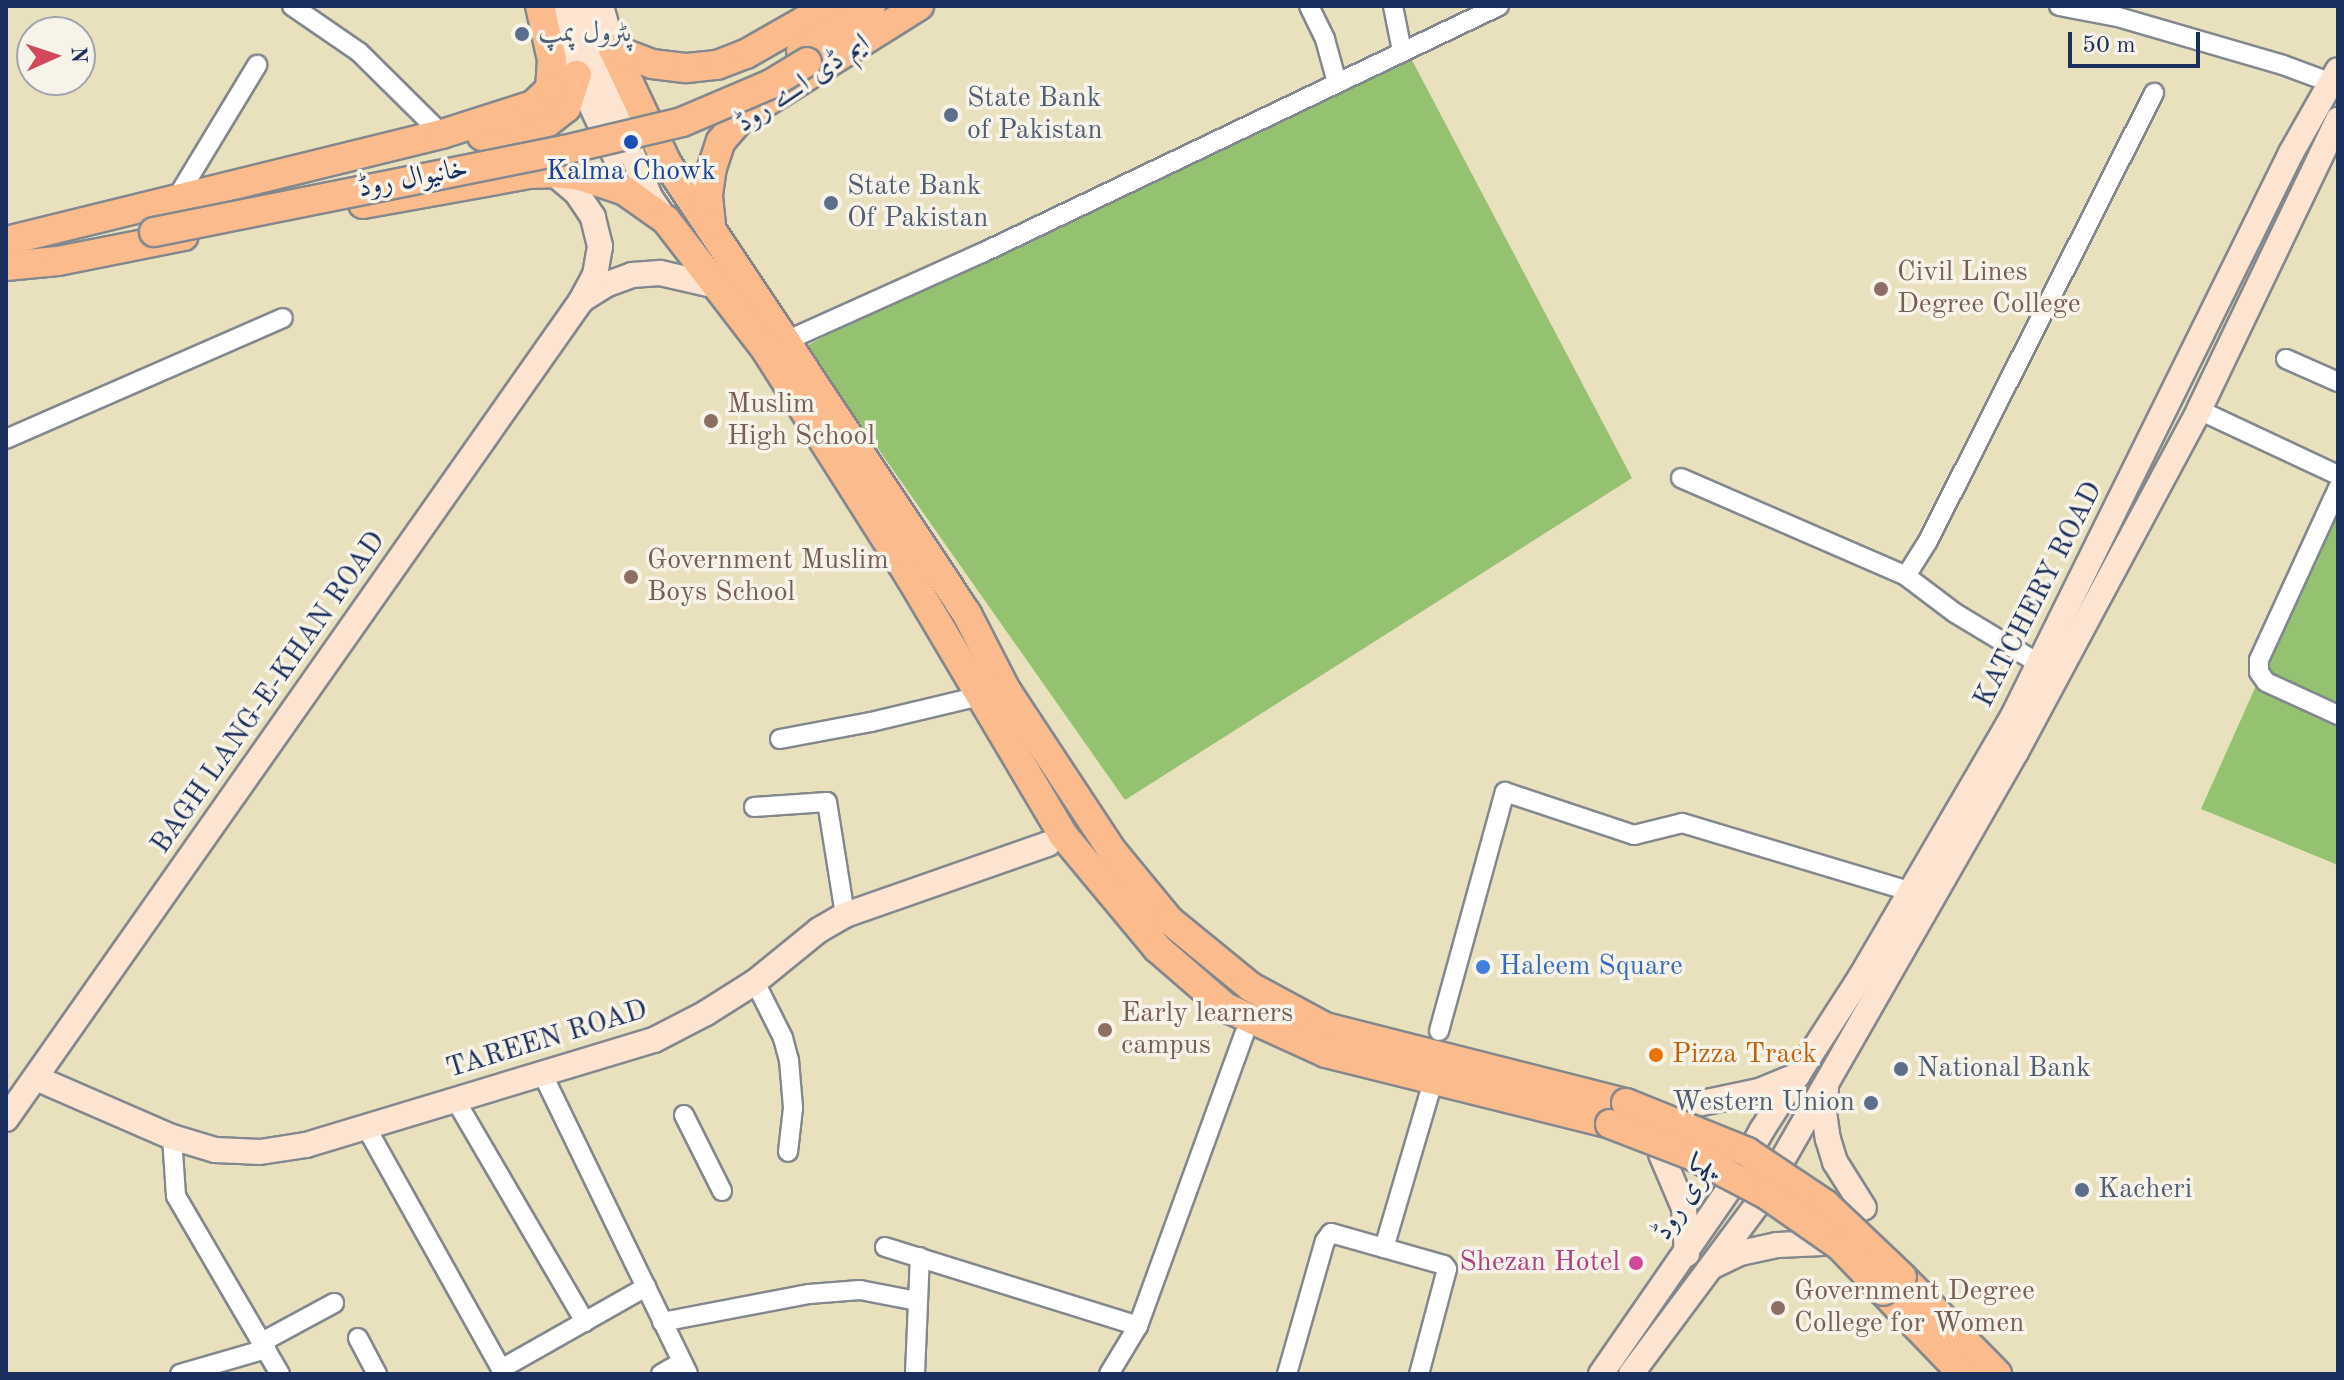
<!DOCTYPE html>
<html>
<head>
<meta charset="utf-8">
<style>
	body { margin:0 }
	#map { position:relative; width:2344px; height:1380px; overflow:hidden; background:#e9e0bd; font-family:"Old Standard TT",Amiri,serif }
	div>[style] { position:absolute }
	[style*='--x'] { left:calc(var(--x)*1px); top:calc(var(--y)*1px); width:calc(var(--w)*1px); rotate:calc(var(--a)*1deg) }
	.green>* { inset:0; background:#94c270 }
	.roads { filter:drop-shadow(2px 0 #82888e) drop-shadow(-2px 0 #82888e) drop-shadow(0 2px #82888e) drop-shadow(0 -2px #82888e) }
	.street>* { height:18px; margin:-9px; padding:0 9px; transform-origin:9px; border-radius:9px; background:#fff }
	.secondary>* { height:24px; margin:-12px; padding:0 12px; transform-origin:12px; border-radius:12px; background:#fde4d1 }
	.primary>* { height:28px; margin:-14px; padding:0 14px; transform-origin:14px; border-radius:14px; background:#fbbb8d }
	.bridges { filter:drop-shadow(2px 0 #82888e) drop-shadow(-2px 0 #82888e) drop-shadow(0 2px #82888e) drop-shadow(0 -2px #82888e) }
	.primary-bridge>* { height:28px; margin:-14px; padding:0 14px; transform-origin:14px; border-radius:14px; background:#fbbb8d }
	.dots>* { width:22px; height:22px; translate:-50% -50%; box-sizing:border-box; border:4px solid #f7f3e8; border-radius:50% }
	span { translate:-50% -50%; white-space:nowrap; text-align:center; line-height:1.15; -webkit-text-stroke:7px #f7f3e8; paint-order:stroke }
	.service-label { font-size:28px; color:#4e5e75 }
	.left { translate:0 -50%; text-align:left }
	.right { translate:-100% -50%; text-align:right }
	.street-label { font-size:28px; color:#1b2f5e }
	.transit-label { font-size:28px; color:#164399 }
	.education-label { font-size:28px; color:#785e54 }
	.shop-label { font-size:28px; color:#366cbe }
	.food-label { font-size:28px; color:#c56008 }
	.hotel-label { font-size:28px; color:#b23c85 }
	.frame { position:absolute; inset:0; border:8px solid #1b2f5e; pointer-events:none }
	.north { position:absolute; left:16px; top:16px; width:80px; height:80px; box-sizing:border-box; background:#f7f3e8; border:2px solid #9fa5b1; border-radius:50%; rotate:87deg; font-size:22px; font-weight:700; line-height:32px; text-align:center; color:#1b2f5e }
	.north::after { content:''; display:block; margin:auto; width:28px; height:36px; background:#d1495b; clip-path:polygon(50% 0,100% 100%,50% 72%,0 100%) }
	.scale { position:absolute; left:2068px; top:32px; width:132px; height:36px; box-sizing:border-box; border:4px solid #1b2f5e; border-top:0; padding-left:10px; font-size:24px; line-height:28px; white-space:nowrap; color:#1b2f5e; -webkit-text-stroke:6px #f7f3e8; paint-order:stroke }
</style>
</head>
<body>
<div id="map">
	<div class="green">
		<i style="clip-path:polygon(1404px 45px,1632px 478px,1125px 800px,806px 346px)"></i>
		<i style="clip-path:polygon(2338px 502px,2338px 865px,2201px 809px)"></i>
	</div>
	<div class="roads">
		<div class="street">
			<i style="--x:292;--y:6;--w:81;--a:34.5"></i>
			<i style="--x:359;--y:52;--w:117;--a:44.7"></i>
			<i style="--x:1309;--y:6;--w:37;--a:64"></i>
			<i style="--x:1325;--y:39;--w:46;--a:74.7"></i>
			<i style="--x:1393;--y:6;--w:46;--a:78.7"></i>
			<i style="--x:2059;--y:6;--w:60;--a:10.6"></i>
			<i style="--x:2118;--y:17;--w:172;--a:16.2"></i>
			<i style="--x:2283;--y:65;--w:49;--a:20.3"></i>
			<i style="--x:176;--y:199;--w:157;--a:-58.8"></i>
			<i style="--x:788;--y:340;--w:213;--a:-24.2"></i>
			<i style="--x:982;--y:253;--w:573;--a:-25.54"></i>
			<i style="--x:2286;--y:359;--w:57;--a:23.9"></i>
			<i style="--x:2199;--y:410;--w:153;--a:25.1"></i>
			<i style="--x:6;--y:439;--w:302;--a:-23.6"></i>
			<i style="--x:1681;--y:478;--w:245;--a:23.5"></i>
			<i style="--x:1906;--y:576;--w:61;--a:37.1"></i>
			<i style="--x:1955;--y:613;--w:109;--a:31.1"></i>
			<i style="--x:2338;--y:488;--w:189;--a:114.7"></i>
			<i style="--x:2259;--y:660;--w:12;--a:90"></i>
			<i style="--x:2259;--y:672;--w:12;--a:55"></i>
			<i style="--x:2266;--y:682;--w:79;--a:24.6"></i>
			<i style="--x:1906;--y:576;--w:41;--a:-57.8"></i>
			<i style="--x:1928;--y:541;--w:502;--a:-63.23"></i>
			<i style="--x:780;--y:739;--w:93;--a:-10.6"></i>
			<i style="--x:871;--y:722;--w:112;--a:-13.4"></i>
			<i style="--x:754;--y:807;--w:73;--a:-3.9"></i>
			<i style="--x:827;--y:802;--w:114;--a:80.9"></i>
			<i style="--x:755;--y:982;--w:63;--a:63.4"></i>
			<i style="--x:783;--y:1038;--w:23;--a:75"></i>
			<i style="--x:789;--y:1060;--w:48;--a:85.2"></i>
			<i style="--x:793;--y:1108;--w:44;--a:96.5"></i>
			<i style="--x:1439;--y:1031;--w:248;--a:-74.6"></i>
			<i style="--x:1505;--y:792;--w:136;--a:18.4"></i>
			<i style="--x:1634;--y:835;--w:49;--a:-14"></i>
			<i style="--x:1682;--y:823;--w:237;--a:16.7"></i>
			<i style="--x:543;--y:1075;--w:332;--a:64.1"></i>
			<i style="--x:456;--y:1101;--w:256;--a:59.7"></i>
			<i style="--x:684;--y:1115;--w:85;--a:63.4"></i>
			<i style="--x:366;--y:1127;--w:277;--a:60.8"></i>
			<i style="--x:501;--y:1369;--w:167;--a:-29.5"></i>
			<i style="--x:172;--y:1137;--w:59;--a:86.1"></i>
			<i style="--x:176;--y:1196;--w:206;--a:59.7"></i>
			<i style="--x:885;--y:1247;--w:265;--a:17.3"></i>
			<i style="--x:1384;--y:1248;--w:163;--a:-73.6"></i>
			<i style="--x:662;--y:1322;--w:150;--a:-10.8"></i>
			<i style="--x:809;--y:1294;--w:51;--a:-4.5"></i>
			<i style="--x:860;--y:1290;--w:58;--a:10.9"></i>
			<i style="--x:358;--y:1338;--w:41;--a:62.2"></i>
			<i style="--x:262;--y:1342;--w:82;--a:-28.4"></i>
			<i style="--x:180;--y:1374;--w:90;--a:-16.2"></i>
			<i style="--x:661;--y:1374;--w:24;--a:-30"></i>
			<i style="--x:915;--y:1374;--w:117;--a:-87.6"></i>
			<i style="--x:1109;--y:1374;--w:56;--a:-58.9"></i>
			<i style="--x:1138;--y:1326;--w:311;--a:-70"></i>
			<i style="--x:1287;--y:1374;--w:138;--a:-74.1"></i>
			<i style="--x:1325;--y:1241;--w:10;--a:-53"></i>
			<i style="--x:1331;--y:1233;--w:117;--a:15.8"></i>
			<i style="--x:1444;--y:1265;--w:5;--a:53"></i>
			<i style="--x:1447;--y:1269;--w:109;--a:104.9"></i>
		</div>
		<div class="secondary">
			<i style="--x:555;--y:6;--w:72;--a:72.3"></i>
			<i style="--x:577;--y:75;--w:89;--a:64.9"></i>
			<i style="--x:577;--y:6;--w:84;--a:71.4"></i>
			<i style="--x:604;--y:86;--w:120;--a:67.5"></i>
			<i style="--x:650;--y:197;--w:22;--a:56"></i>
			<i style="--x:601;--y:6;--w:45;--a:74.4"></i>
			<i style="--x:583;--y:299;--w:26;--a:-32"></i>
			<i style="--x:605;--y:285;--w:29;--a:-20"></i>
			<i style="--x:632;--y:275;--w:28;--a:-4"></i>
			<i style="--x:660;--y:273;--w:63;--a:12.9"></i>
			<i style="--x:36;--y:1078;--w:148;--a:23.5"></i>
			<i style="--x:172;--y:1137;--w:45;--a:16.8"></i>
			<i style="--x:215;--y:1150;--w:45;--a:2.5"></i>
			<i style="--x:260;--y:1152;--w:47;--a:-8.7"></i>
			<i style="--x:306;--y:1145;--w:363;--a:-16.8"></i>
			<i style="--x:654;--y:1040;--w:59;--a:-27.4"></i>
			<i style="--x:706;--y:1013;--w:58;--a:-32.3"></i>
			<i style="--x:755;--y:982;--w:82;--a:-39.1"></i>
			<i style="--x:819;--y:930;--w:30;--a:-30"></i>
			<i style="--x:845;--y:915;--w:215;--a:-19.3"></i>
			<i style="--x:1826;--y:1089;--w:23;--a:95"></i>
			<i style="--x:1824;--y:1112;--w:27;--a:82"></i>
			<i style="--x:1828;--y:1139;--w:24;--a:73"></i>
			<i style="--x:1835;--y:1162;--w:54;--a:57.8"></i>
			<i style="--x:1702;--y:1103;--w:58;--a:-11.9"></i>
			<i style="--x:1759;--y:1091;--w:42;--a:-22.3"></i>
			<i style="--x:6;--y:1119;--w:1000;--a:-54.9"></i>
			<i style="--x:581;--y:301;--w:30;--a:-62"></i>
			<i style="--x:595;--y:275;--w:29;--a:-80"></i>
			<i style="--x:600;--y:246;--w:30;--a:-104"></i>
			<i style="--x:593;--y:217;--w:29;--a:-124"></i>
			<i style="--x:577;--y:193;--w:31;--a:-140"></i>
			<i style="--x:1661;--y:1154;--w:59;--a:66.9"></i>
			<i style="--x:1684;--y:1208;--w:46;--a:86.3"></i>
			<i style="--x:1713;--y:1266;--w:30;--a:-26"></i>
			<i style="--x:1740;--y:1253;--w:38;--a:-12"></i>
			<i style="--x:1777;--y:1245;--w:46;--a:-2.5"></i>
			<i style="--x:1601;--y:1374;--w:225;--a:-55.3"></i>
			<i style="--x:1729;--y:1189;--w:68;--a:-60.8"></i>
			<i style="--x:1762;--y:1130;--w:181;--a:-57.2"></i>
			<i style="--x:1860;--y:978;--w:303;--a:-59.7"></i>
			<i style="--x:2013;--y:716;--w:628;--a:-63.72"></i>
			<i style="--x:2291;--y:153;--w:95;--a:-60.5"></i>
			<i style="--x:1631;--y:1374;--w:209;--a:-53.3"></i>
			<i style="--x:1756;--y:1206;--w:523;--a:-60.2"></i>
			<i style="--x:2016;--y:752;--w:388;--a:-61.8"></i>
			<i style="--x:2199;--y:410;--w:322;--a:-64.4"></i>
		</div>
		<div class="primary">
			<i style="--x:613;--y:49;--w:126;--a:64.7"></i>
			<i style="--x:667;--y:163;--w:542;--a:56.37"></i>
			<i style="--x:967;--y:614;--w:85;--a:62.8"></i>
			<i style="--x:1006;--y:690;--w:194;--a:56.6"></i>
			<i style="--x:1113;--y:852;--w:88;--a:50.5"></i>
			<i style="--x:1169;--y:920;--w:106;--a:39.3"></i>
			<i style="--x:1251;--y:987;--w:84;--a:28.4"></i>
			<i style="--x:1325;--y:1027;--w:310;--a:14.2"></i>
			<i style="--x:613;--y:49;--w:42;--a:21"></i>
			<i style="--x:652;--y:64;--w:35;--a:7"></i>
			<i style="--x:687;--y:68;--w:30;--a:-6"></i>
			<i style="--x:717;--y:65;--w:31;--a:-21"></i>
			<i style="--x:746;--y:54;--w:97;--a:-29.7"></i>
			<i style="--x:801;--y:51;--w:83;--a:-32.7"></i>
			<i style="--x:482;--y:136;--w:67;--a:-12"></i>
			<i style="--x:548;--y:122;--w:23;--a:-38"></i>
			<i style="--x:566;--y:108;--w:35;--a:-72"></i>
			<i style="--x:363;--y:204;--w:169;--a:-10.2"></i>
			<i style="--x:529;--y:174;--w:24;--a:-2"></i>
			<i style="--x:553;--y:173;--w:27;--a:6"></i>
			<i style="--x:580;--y:176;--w:47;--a:18.4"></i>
			<i style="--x:625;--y:191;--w:50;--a:35.3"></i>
			<i style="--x:666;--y:220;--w:164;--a:52.4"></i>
			<i style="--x:766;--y:350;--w:269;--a:57.6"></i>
			<i style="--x:910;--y:577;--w:300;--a:59.3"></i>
			<i style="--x:1063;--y:835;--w:147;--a:50.2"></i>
			<i style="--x:1157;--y:948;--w:90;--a:40.9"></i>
			<i style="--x:1225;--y:1007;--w:111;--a:24.5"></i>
			<i style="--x:1326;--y:1053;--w:293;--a:14"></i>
			<i style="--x:711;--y:225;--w:30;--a:-96"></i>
			<i style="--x:708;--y:195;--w:27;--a:-82"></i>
			<i style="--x:712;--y:168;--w:28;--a:-72"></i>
			<i style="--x:721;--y:141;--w:32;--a:-49"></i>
			<i style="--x:742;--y:117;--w:209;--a:-32.1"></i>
			<i style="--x:6;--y:241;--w:449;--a:-13.8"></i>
			<i style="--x:442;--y:134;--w:96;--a:-17.7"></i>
			<i style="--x:533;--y:105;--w:23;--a:-43"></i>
			<i style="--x:550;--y:89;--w:29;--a:-86"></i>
			<i style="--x:552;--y:60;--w:55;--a:-102.5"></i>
			<i style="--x:6;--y:266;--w:52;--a:-5.5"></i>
			<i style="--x:58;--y:261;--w:128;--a:-11.2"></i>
			<i style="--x:1902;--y:1277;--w:136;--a:45.6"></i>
			<i style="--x:1883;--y:1291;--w:115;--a:46.1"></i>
		</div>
	</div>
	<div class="bridges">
		<div class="primary-bridge">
			<i style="--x:154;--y:232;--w:418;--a:-11.3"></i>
			<i style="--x:564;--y:150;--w:121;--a:-13.3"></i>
			<i style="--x:682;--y:122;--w:97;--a:-23.1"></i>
			<i style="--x:771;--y:84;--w:42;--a:-31.4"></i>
			<i style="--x:1626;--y:1103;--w:131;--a:22"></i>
			<i style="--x:1747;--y:1152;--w:94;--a:33.7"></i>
			<i style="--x:1825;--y:1204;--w:106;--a:43.5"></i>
			<i style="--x:1610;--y:1124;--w:89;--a:21.1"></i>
			<i style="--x:1693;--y:1156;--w:84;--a:27.8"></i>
			<i style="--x:1767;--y:1195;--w:89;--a:34.9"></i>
			<i style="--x:1840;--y:1246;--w:62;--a:46.3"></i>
		</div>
	</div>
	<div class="dots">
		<i style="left:522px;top:34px;background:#5c6f8a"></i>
		<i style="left:951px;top:115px;background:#5c6f8a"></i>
		<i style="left:631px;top:142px;background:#1a4fb4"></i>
		<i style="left:831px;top:203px;background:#5c6f8a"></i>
		<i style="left:1881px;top:289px;background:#8d6e63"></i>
		<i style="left:711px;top:421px;background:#8d6e63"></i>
		<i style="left:631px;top:577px;background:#8d6e63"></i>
		<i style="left:1483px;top:967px;background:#3f7fe0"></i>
		<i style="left:1105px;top:1030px;background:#8d6e63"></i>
		<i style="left:1656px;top:1055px;background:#e8710a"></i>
		<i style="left:1901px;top:1069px;background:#5c6f8a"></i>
		<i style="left:1871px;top:1103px;background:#5c6f8a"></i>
		<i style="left:2082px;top:1190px;background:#5c6f8a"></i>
		<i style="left:1636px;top:1263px;background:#d1479c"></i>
		<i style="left:1778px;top:1308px;background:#8d6e63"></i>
	</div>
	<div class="service-label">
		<span class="left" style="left:538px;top:34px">پٹرول پمپ</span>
		<span class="left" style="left:967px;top:115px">State Bank<br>of Pakistan</span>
		<span class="left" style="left:847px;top:203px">State Bank<br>Of Pakistan</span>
		<span class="left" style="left:1917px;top:1069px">National Bank</span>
		<span class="right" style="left:1855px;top:1103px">Western Union</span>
		<span class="left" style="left:2098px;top:1190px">Kacheri</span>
	</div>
	<div class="street-label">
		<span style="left:803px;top:84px;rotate:-34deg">ایم ڈی اے روڈ</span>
		<span style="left:413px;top:179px;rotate:-11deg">خانیوال روڈ</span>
		<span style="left:2039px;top:595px;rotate:-63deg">KATCHERY ROAD</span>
		<span style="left:269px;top:693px;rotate:-55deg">BAGH LANG-E-KHAN ROAD</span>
		<span style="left:547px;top:1040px;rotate:-17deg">TAREEN ROAD</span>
		<span style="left:1686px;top:1198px;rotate:-58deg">کچری روڈ</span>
	</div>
	<div class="transit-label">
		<span style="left:631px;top:172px">Kalma Chowk</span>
	</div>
	<div class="education-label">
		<span class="left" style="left:1897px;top:289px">Civil Lines<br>Degree College</span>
		<span class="left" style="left:727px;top:421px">Muslim<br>High School</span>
		<span class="left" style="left:647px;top:577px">Government Muslim<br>Boys School</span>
		<span class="left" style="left:1121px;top:1030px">Early learners<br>campus</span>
		<span class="left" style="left:1794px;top:1308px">Government Degree<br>College for Women</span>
	</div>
	<div class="shop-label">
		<span class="left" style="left:1499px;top:967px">Haleem Square</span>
	</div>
	<div class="food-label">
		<span class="left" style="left:1672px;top:1055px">Pizza Track</span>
	</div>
	<div class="hotel-label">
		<span class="right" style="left:1620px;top:1263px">Shezan Hotel</span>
	</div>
	<div class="frame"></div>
	<div class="north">N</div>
	<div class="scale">50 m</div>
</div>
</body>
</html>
